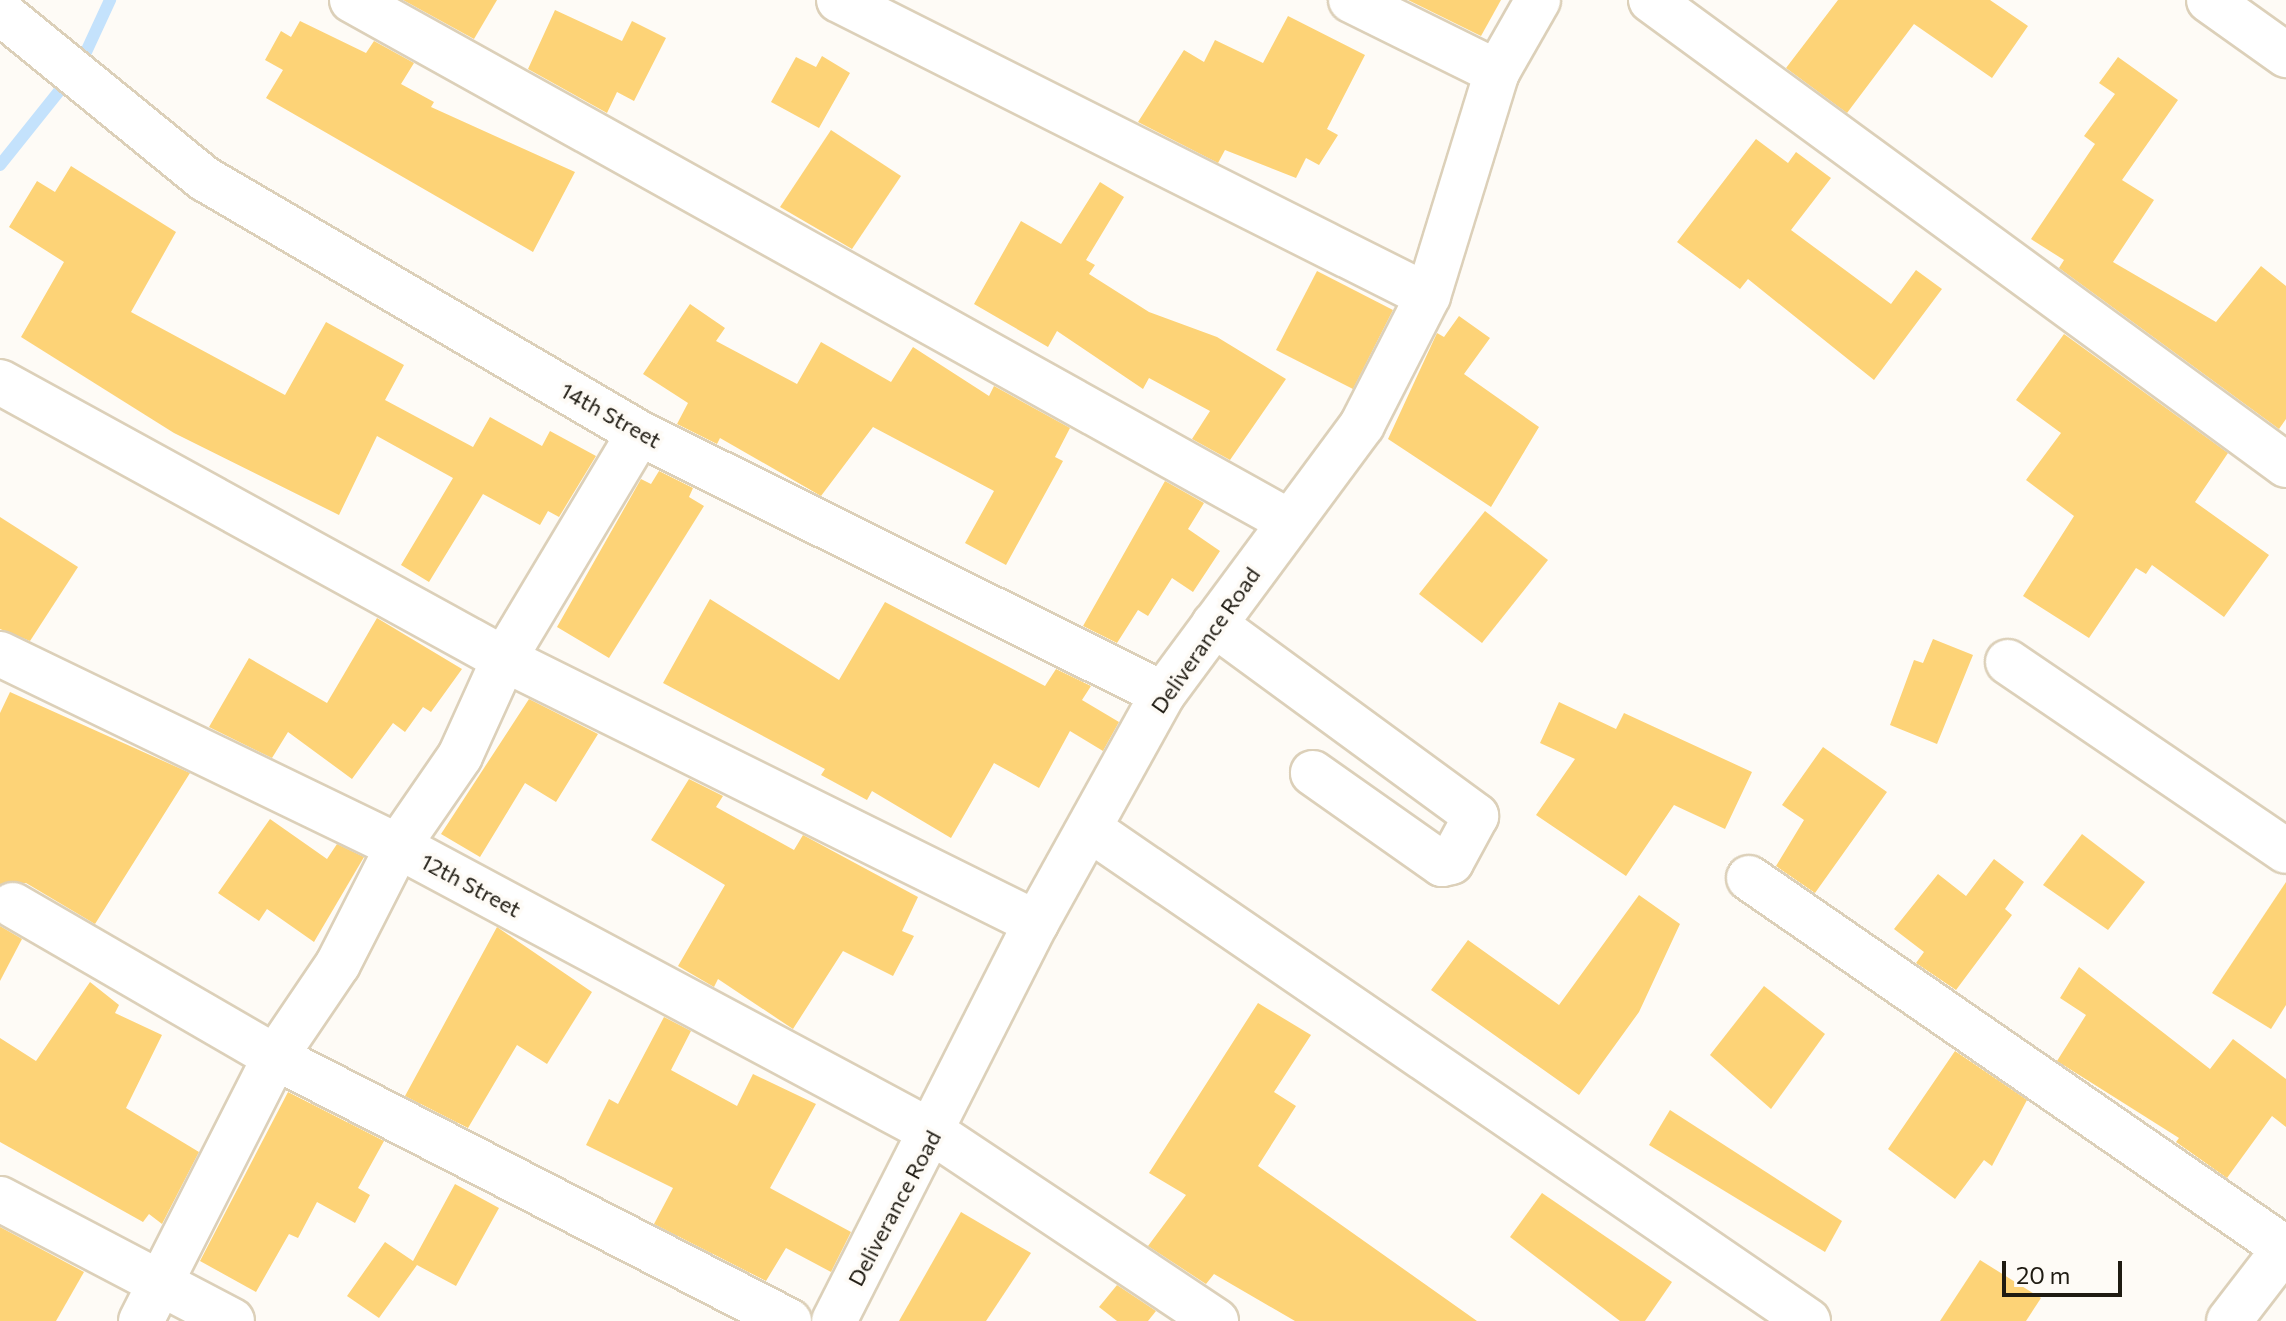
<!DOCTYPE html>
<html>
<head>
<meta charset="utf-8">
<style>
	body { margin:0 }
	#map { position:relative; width:2286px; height:1321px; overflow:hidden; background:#fefbf6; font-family:Commissioner,sans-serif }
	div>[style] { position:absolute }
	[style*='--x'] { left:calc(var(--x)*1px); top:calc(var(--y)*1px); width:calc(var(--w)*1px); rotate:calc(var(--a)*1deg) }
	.stream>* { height:12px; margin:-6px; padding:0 6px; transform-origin:6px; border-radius:6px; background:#c4e2fc }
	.building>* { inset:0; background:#fdd377 }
	.roads { filter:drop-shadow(2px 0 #dcd0b9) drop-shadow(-2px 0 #dcd0b9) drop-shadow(0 2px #dcd0b9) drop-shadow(0 -2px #dcd0b9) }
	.minor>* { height:44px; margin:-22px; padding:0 22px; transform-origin:22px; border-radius:22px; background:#fff }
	span { translate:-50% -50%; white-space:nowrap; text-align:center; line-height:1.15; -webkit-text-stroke:7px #fefbf6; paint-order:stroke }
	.street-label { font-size:22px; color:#1f1b12 }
	.scale { position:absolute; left:2002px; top:1261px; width:120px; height:36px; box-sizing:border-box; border:4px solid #1f1b12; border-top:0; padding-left:10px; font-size:24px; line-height:28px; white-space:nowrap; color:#1f1b12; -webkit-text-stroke:6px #fefbf6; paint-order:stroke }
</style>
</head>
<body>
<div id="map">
	<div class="stream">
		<i style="--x:0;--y:165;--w:128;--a:-51.3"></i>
		<i style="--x:80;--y:65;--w:72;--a:-65.2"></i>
	</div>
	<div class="building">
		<i style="clip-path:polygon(403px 0,497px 0,474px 39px)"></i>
		<i style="clip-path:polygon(1408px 0,1501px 0,1481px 36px)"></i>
		<i style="clip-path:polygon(1838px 0,1990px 0,2028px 26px,1992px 78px,1914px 24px,1847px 113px,1786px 68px)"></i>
		<i style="clip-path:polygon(555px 10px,622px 41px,632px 21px,666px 38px,634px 101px,617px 92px,607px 113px,528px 69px)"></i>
		<i style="clip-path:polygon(1288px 16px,1365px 55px,1327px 129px,1338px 135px,1319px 165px,1306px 158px,1296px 178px,1225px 150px,1218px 163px,1138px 122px,1184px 50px,1204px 62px,1215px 40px,1263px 63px)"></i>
		<i style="clip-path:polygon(300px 21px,366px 53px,374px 41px,414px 63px,401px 84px,434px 102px,431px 107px,575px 172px,533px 252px,266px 98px,283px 70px,265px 60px,281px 31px,291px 37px)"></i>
		<i style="clip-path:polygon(822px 56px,850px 73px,819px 128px,771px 102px,796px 57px,816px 67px)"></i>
		<i style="clip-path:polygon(2118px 57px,2178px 100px,2122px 180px,2154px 200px,2113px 262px,2216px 322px,2261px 266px,2286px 286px,2286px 419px,2279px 429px,2059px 268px,2064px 260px,2031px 239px,2095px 144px,2084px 136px,2115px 94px,2099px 83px)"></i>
		<i style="clip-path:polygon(831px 130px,901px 176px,852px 249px,780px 207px)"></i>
		<i style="clip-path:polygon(1756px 139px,1788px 163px,1796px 152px,1831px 178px,1791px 230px,1891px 304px,1916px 270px,1942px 289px,1874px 380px,1748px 279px,1740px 289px,1677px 242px)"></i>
		<i style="clip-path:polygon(71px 166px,176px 232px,131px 312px,285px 395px,326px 322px,404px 365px,385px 400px,473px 447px,490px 417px,542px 446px,550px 431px,596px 456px,559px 517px,548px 511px,540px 525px,483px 494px,429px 582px,401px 565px,453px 478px,377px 436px,339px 515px,174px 433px,21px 337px,64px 262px,9px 227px,37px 181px,55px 192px)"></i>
		<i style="clip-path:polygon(1100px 182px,1124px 197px,1086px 260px,1095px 265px,1089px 274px,1149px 312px,1217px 337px,1286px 379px,1230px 460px,1192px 439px,1210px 411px,1149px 378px,1143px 389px,1057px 331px,1048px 347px,974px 304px,1021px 221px,1061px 244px)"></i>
		<i style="clip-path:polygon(1317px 271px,1393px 310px,1353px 389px,1276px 350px)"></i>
		<i style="clip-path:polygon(690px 304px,725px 328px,716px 341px,797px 384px,821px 342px,891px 382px,913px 347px,989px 396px,994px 386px,1070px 428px,1055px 457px,1063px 461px,1006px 565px,965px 543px,994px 491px,873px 427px,821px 496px,720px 438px,717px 444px,677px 424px,688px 403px,643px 374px)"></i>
		<i style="clip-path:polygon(1459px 316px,1490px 338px,1464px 374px,1539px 427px,1491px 507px,1388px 439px,1437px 333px,1444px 337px)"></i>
		<i style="clip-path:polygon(2064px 334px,2228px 453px,2195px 502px,2269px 555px,2224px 617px,2152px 565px,2146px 574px,2136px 568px,2089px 638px,2023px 596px,2074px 516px,2026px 480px,2061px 433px,2016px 400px)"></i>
		<i style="clip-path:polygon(659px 471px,693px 488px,689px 497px,704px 506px,609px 658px,557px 627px,641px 479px,651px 484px)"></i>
		<i style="clip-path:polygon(1165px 481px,1204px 503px,1188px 529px,1220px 551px,1193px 592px,1172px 578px,1148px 616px,1138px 610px,1117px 643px,1083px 626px)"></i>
		<i style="clip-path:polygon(1485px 511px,1548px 560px,1482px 643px,1419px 594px)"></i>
		<i style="clip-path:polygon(0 517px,78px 567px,30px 641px,0 629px)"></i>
		<i style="clip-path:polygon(710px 599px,839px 680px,885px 602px,1045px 686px,1056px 669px,1091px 686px,1082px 700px,1119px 722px,1103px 751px,1070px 731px,1039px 788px,994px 763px,951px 838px,872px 791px,867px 800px,821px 775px,825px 769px,663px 683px)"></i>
		<i style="clip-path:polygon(377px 618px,462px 669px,431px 712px,423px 707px,405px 732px,393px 723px,352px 779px,288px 732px,272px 758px,209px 727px,249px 658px,327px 703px)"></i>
		<i style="clip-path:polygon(1933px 639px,1973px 655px,1937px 744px,1890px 725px,1914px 660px,1923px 663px)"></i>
		<i style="clip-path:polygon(10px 692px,190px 773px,95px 924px,26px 883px,0 884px,0 713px)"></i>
		<i style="clip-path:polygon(529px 699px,598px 734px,556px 802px,525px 783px,480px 857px,441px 834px)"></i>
		<i style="clip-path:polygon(1559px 702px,1616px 729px,1624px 713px,1752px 772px,1725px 829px,1674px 805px,1626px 876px,1536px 815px,1575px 759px,1540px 743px)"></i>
		<i style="clip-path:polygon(1823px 747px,1887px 792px,1815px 893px,1776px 866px,1804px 820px,1782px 805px)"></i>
		<i style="clip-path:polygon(689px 779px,723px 796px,716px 807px,794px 850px,803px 835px,918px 897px,902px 931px,914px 936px,893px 976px,843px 951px,793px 1029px,718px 979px,714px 987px,678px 966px,725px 885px,651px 840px)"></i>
		<i style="clip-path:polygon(270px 819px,327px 859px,337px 844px,364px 857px,314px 942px,267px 909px,259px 921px,218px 893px)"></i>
		<i style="clip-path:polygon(2082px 834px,2145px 882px,2108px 930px,2043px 885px)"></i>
		<i style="clip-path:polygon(1994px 859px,2024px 882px,2005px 909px,2012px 915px,1956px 990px,1916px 963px,1924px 952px,1894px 929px,1938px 874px,1966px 896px)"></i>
		<i style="clip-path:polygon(2286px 882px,2286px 1005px,2271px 1029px,2212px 993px)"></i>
		<i style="clip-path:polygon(1639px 895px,1680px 924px,1639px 1012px,1579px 1095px,1431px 990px,1468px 940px,1559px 1005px)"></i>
		<i style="clip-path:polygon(0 926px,22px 939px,0 981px)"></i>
		<i style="clip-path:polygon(497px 927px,592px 992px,547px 1064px,517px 1045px,468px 1128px,405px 1096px)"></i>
		<i style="clip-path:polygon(2079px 967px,2210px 1069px,2233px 1039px,2286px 1079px,2286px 1127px,2272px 1116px,2227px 1178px,2176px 1142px,2179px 1138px,2057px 1061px,2086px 1015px,2060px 998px)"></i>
		<i style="clip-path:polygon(90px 982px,119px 1005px,115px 1013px,162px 1035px,126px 1108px,199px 1152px,162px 1224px,149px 1214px,143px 1222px,0 1142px,0 1038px,36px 1061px)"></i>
		<i style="clip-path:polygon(1764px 986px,1825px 1034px,1771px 1109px,1710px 1055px)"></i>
		<i style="clip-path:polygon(1258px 1003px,1311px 1035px,1274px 1092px,1296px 1106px,1258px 1166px,1477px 1321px,1295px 1321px,1214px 1274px,1206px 1284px,1148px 1246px,1186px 1195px,1149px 1173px)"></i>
		<i style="clip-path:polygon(664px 1017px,691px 1031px,671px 1070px,737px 1106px,753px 1074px,816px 1104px,770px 1188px,851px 1232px,831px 1272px,786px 1248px,766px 1281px,654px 1224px,673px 1188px,586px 1145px,609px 1099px,618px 1104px)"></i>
		<i style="clip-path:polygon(1955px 1051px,2027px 1100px,1992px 1166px,1984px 1160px,1955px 1199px,1888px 1149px)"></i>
		<i style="clip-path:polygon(288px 1092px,384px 1141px,358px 1188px,370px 1195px,355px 1223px,317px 1202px,298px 1238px,289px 1234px,256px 1292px,200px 1261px)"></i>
		<i style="clip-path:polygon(1670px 1110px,1842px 1221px,1825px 1252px,1649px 1145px)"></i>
		<i style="clip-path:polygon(455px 1184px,499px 1208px,456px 1286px,417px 1265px,379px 1318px,347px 1296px,385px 1242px,413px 1261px)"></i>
		<i style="clip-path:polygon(1542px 1193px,1672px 1282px,1645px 1321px,1620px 1321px,1510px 1237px)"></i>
		<i style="clip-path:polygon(961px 1212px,1031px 1253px,986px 1321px,899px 1321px)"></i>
		<i style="clip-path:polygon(0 1227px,84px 1272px,56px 1321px,0 1321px)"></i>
		<i style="clip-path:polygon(1980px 1260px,2041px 1298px,2026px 1321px,1940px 1321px)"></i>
		<i style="clip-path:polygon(1117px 1285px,1156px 1311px,1148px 1321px,1117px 1321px,1099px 1307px)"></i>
	</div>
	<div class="roads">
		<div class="minor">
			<i style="--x:352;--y:0;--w:1071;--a:29.1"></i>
			<i style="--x:839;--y:0;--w:659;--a:26.68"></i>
			<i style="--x:1351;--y:0;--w:163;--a:26.3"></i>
			<i style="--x:1651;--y:0;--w:787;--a:36.21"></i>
			<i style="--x:2209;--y:0;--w:95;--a:35.5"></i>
			<i style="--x:0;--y:12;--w:264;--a:39.2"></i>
			<i style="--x:205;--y:179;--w:503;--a:30.34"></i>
			<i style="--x:639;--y:433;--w:585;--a:26.48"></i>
			<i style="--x:0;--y:382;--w:575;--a:28.79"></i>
			<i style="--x:504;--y:659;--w:594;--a:26.39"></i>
			<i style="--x:1214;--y:624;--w:325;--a:36.2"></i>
			<i style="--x:1476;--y:816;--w:52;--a:118.5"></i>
			<i style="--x:1451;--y:862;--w:9;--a:167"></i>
			<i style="--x:1442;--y:864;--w:158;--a:-144.8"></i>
			<i style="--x:0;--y:654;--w:442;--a:25.8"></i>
			<i style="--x:398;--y:846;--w:608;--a:28.17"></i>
			<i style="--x:934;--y:1133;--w:339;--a:33.7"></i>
			<i style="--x:2008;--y:662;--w:336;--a:34.2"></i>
			<i style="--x:1091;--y:830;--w:869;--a:34.4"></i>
			<i style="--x:1749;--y:878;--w:653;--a:34.64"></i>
			<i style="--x:13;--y:905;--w:303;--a:30.1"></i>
			<i style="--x:275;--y:1057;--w:578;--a:27.19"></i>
			<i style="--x:0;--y:1199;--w:262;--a:27.7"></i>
			<i style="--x:141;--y:1321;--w:296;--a:-63.1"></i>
			<i style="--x:275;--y:1057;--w:112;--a:-55.9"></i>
			<i style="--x:338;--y:964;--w:132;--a:-63"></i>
			<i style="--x:398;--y:846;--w:109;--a:-55.4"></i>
			<i style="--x:460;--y:756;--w:107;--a:-65.6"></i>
			<i style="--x:504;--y:659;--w:263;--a:-59.1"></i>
			<i style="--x:834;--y:1321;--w:446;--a:-63.1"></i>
			<i style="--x:1036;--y:923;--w:262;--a:-61"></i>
			<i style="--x:1163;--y:694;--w:335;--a:-53.5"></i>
			<i style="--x:1362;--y:425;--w:145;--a:-62.9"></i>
			<i style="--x:1428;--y:296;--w:234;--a:-72.9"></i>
			<i style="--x:1497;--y:72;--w:83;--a:-60.3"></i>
			<i style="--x:2229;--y:1321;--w:93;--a:-52.4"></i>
		</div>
	</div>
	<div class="street-label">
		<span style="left:611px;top:415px;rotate:29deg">14th Street</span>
		<span style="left:1205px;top:640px;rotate:-55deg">Deliverance Road</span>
		<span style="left:471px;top:885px;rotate:28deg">12th Street</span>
		<span style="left:894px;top:1208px;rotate:-62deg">Deliverance Road</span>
	</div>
	<div class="scale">20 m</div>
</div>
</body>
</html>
